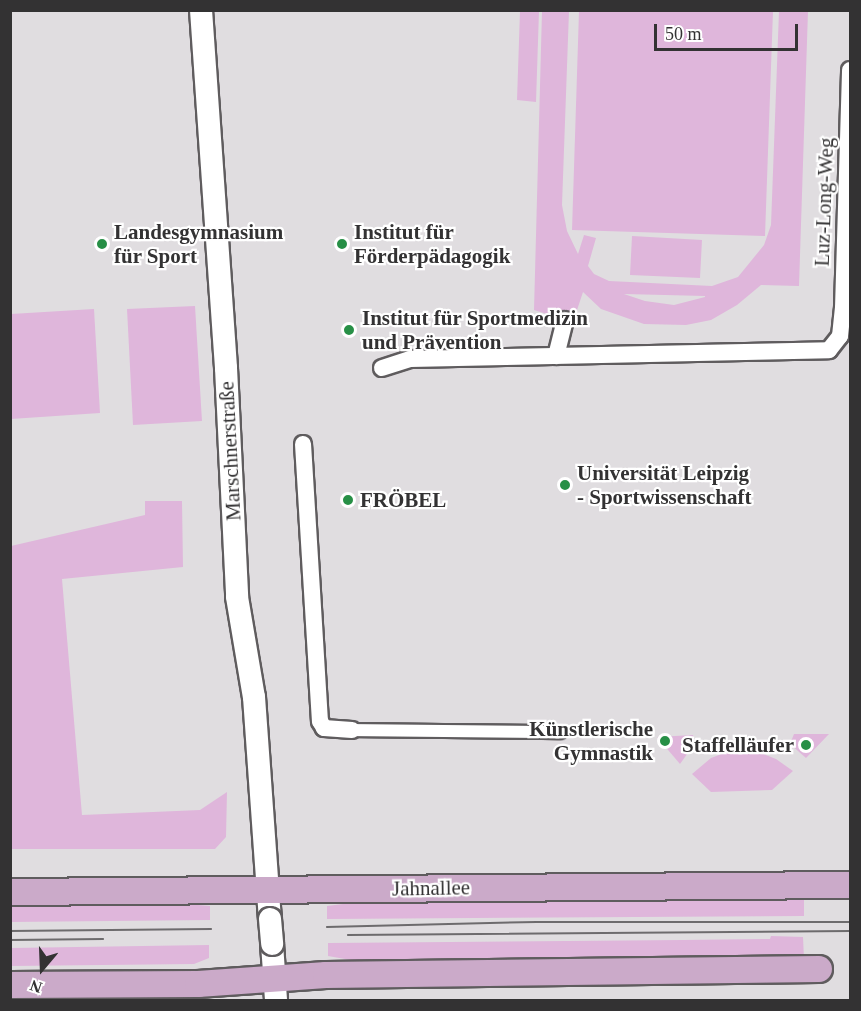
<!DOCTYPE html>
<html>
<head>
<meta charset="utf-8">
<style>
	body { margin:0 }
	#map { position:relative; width:861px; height:1011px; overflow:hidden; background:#e0dde0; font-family:"Times New Roman",serif }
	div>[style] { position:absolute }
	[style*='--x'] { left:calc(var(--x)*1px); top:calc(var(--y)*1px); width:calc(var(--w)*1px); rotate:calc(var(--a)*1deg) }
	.green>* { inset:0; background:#dfb6db }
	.roads { filter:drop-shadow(2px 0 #5f5c5e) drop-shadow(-2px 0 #5f5c5e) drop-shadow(0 2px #5f5c5e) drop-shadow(0 -2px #5f5c5e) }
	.pedestrian>* { height:12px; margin:-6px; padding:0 6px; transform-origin:6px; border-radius:6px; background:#fff }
	.minor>* { height:16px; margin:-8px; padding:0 8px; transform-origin:8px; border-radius:8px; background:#fff }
	.secondary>* { height:22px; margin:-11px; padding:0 11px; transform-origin:11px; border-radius:11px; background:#fff }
	.primary>* { height:26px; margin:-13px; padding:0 13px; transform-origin:13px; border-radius:13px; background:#cbaac9 }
	.tram>* { height:1.5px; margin:-0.75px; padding:0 0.75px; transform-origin:0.75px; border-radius:0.75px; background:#6d6b6d }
	.bridges { filter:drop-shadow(2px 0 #5f5c5e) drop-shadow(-2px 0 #5f5c5e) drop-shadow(0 2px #5f5c5e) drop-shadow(0 -2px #5f5c5e) }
	.secondary-bridge>* { height:22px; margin:-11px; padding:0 11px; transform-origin:11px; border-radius:11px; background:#fff }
	.dots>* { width:16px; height:16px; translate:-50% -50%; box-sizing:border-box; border:3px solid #fff; border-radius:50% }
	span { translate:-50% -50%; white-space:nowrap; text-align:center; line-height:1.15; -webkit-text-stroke:4.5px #fff; paint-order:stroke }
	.street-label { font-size:21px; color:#333233 }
	.poi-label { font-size:21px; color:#333233; font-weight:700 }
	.left { translate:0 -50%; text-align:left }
	.right { translate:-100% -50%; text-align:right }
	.frame { position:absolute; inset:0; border:12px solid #333233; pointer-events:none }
	.north { position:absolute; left:12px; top:939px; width:60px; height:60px; -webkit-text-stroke:4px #fff; paint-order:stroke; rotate:199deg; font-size:16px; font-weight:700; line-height:24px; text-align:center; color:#333233 }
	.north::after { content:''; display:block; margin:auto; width:21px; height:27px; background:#333233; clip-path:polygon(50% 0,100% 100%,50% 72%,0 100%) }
	.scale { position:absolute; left:654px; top:24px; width:144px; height:27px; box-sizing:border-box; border:3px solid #333233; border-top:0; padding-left:8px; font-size:18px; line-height:21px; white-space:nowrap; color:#333233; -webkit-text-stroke:4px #fff; paint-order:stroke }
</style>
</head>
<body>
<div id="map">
	<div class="green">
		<i style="clip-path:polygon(520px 11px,539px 11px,536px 102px,517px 100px)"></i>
		<i style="clip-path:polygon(evenodd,542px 11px,569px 11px,562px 205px,567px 231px,578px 254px,584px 235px,596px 238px,588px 266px,594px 274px,609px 281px,712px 286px,738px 277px,764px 245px,771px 225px,779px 11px,808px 11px,799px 286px,761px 285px,737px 305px,711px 320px,686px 325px,644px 324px,601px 309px,583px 292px,573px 322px,534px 310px,542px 11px,624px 294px,705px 296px,705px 297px,674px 305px,645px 301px,624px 294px)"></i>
		<i style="clip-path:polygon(579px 11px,773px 11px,765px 236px,572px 230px)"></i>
		<i style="clip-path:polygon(632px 236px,702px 240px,700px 278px,630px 275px)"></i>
		<i style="clip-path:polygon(195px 306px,202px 421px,133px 425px,127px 309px)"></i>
		<i style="clip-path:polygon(94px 309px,100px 413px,11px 419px,11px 314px)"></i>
		<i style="clip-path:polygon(145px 501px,182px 501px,183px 567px,62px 579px,82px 815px,200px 810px,227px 792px,226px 837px,215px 849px,11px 849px,11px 546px,145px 515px)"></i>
		<i style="clip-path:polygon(794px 734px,829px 734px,806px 758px,790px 744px)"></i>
		<i style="clip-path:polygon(693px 735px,695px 743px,680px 764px,657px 737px)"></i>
		<i style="clip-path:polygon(753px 750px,776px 759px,793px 771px,772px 790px,711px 792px,692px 774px,711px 758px,730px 751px)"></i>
		<i style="clip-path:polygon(804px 896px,804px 916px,327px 919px,327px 906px,359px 902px)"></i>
		<i style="clip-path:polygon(175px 903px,210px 906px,210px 920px,11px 922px,10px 905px)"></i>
		<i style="clip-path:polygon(771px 936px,803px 937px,804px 959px,368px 963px,328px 956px,328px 943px,683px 940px,770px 939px)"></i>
		<i style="clip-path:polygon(209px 945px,209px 958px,194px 964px,11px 966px,11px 948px)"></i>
		<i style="clip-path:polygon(155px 994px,159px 1000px,11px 1000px,10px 995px)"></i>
	</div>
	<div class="roads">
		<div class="pedestrian">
			<i style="--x:352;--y:730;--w:208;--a:0.6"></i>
		</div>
		<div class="minor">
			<i style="--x:556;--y:356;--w:37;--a:-76"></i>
			<i style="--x:382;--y:368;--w:29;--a:-18"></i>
			<i style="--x:410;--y:359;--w:419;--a:-1.2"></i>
			<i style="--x:829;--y:350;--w:18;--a:-52"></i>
			<i style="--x:840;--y:336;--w:28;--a:-84"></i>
			<i style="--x:843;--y:308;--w:238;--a:-88.3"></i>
			<i style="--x:303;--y:444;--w:278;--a:86.5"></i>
			<i style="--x:320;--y:721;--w:8;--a:60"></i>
			<i style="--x:324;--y:728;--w:28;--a:4"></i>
		</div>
		<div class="secondary">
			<i style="--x:201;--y:10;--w:359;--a:86"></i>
			<i style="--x:226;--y:368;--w:229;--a:87.2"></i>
			<i style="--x:237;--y:597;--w:101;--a:80.4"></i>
			<i style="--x:254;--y:697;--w:223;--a:85.9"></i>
			<i style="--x:272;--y:944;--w:56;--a:85.9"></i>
		</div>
		<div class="primary">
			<i style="--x:10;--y:892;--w:840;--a:-0.48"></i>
			<i style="--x:10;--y:985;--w:188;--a:-0.3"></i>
			<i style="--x:198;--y:984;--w:128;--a:-4"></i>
			<i style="--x:326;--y:975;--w:493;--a:-0.7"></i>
		</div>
	</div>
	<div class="tram">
		<i style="--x:327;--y:927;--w:209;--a:-1.4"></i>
		<i style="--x:536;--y:922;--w:314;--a:0"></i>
		<i style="--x:10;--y:931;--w:201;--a:-0.6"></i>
		<i style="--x:348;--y:935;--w:502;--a:-0.46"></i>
		<i style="--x:10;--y:940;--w:93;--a:-0.6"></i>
	</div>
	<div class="bridges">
		<div class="secondary-bridge">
			<i style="--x:270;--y:919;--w:25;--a:85"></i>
		</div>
	</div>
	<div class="dots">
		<i style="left:102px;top:244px;background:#278f46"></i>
		<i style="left:342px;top:244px;background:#278f46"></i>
		<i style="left:349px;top:330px;background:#278f46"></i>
		<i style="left:565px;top:485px;background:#278f46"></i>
		<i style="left:348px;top:500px;background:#278f46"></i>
		<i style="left:665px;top:741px;background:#278f46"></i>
		<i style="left:806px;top:745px;background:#278f46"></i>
	</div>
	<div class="street-label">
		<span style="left:824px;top:202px;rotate:-88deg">Luz-Long-Weg</span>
		<span style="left:230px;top:451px;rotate:-93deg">Marschnerstraße</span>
		<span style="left:431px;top:888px;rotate:-1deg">Jahnallee</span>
	</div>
	<div class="poi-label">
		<span class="left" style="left:114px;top:244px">Landesgymnasium<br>für Sport</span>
		<span class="left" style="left:354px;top:244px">Institut für<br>Förderpädagogik</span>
		<span class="left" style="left:362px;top:330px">Institut für Sportmedizin<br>und Prävention</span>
		<span class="left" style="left:577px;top:485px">Universität Leipzig<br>- Sportwissenschaft</span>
		<span class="left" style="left:360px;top:500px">FRÖBEL</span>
		<span class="right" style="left:653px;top:741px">Künstlerische<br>Gymnastik</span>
		<span class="right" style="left:794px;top:745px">Staffelläufer</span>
	</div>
	<div class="frame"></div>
	<div class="north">N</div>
	<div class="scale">50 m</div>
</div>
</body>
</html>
